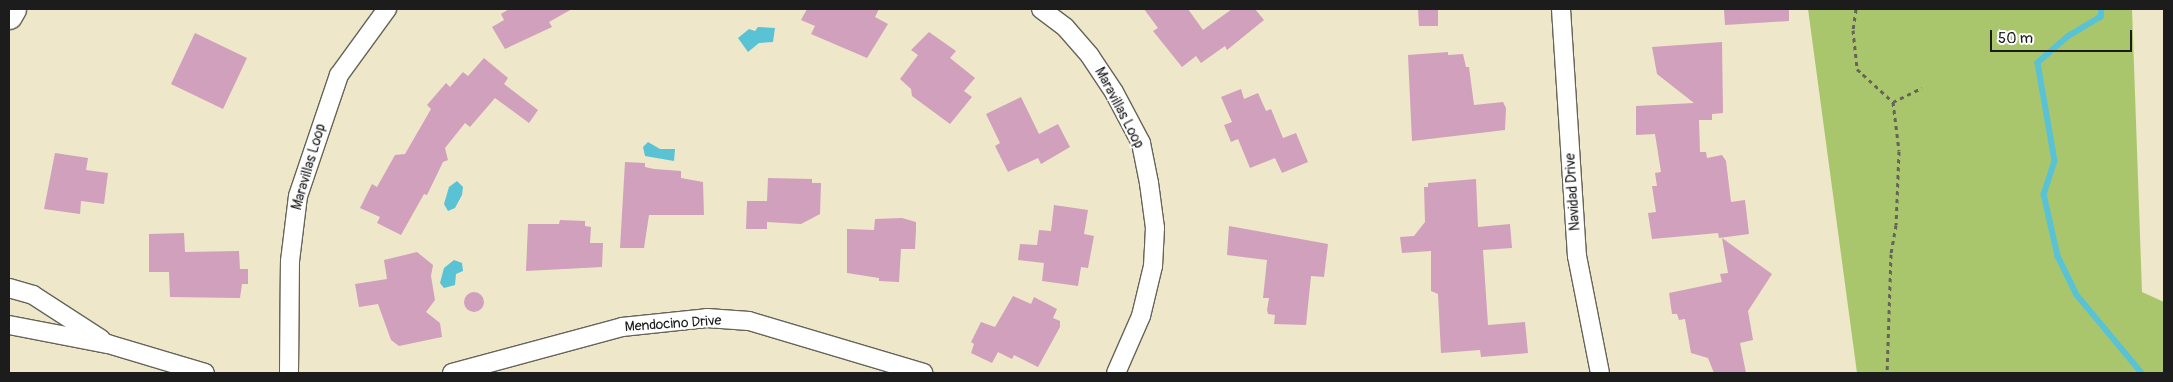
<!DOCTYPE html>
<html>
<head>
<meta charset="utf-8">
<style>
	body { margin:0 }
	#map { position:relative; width:2173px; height:382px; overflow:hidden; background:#eee7ca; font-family:Pangolin,sans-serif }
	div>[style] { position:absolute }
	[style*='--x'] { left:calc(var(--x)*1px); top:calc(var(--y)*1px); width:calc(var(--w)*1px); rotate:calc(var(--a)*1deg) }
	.green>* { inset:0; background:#aac66d }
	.water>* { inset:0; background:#59c2d5 }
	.stream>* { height:5.5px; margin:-2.75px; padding:0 2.75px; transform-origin:2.75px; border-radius:2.75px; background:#59c2d5 }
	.building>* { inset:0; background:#d0a0bc }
	.round { border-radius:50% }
	.path>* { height:3px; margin-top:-1.5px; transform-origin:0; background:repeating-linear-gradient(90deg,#666359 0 4px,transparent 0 8px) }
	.roads { filter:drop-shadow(1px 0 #666359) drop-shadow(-1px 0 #666359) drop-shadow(0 1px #666359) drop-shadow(0 -1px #666359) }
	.street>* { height:18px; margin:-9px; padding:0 9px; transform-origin:9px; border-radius:9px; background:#fff }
	.secondary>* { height:25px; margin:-12.5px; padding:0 12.5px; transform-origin:12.5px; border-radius:12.5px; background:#fff }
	span { translate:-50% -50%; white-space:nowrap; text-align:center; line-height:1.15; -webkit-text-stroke:4px #fff; paint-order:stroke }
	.street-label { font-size:14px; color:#1c1c1c }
	.frame { position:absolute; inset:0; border:10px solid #1c1c1c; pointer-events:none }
	.scale { position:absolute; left:1990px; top:30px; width:142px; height:22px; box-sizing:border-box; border:2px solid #1c1c1c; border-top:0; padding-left:6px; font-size:15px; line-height:18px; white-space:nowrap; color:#1c1c1c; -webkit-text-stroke:4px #fff; paint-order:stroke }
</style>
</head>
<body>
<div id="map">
	<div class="green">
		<i style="clip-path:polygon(1808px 9px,2132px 9px,2142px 292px,2164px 302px,2164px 373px,1857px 373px)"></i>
	</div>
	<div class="water">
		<i style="clip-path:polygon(758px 27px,775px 28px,773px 42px,759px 43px,748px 52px,738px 38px,749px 29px,755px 31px)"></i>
		<i style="clip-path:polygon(648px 142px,660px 149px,675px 149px,674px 161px,645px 156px,643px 147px)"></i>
		<i style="clip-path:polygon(457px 181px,463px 187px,462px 195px,455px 208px,448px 211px,444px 204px,449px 187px)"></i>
		<i style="clip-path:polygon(454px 260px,462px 263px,463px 271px,456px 274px,455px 285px,444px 288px,440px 283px,444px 268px)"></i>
	</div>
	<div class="stream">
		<i style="--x:2102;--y:9;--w:8;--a:97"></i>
		<i style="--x:2101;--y:17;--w:37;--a:149"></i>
		<i style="--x:2069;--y:36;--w:41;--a:138.9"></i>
		<i style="--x:2038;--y:63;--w:99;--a:80.2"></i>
		<i style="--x:2055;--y:161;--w:35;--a:108"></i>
		<i style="--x:2044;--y:194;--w:64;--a:77.3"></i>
		<i style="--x:2058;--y:256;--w:43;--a:64"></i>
		<i style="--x:2077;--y:295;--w:102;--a:50.2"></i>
	</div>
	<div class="building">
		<i style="clip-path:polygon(509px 9px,572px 9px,549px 22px,552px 27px,505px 49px,492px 27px,504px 20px,501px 14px)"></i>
		<i style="clip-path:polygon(807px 9px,879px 9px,875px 17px,888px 24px,867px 58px,811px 34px,815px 26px,801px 20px)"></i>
		<i style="clip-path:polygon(1144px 9px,1188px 9px,1203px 30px,1232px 9px,1255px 9px,1264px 20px,1227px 50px,1225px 46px,1201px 63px,1196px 56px,1182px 67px,1153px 31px,1158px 28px)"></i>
		<i style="clip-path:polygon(1418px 9px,1438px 9px,1438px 26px,1419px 26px)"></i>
		<i style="clip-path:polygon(1724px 9px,1789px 9px,1789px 21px,1725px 25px)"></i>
		<i style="clip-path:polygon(929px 32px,956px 51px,950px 58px,975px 78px,964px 91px,972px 97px,950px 124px,912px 96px,911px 89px,900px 79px,918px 55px,911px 50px)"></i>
		<i style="clip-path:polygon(195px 33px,247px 58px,223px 109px,171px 84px)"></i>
		<i style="clip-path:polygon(1722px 42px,1723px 113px,1712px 114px,1712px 120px,1699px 120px,1700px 152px,1706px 152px,1707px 158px,1722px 155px,1726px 161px,1731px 202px,1745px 200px,1749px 234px,1719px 238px,1718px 233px,1652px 239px,1648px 213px,1656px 212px,1652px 186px,1657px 186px,1655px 173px,1661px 172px,1655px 134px,1636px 135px,1636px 106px,1694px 103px,1657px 74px,1652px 47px)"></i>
		<i style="clip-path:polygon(1448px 52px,1448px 55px,1463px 54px,1466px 67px,1469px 67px,1474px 105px,1503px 102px,1506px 108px,1505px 130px,1412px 141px,1408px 55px)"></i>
		<i style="clip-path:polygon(484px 58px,508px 78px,504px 84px,538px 110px,529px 123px,495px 98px,470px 127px,465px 123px,445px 148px,448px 160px,443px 162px,427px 195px,424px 194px,401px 235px,377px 223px,380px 217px,360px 208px,372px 184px,377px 187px,395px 155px,405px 154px,431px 109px,427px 105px,446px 83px,450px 87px,463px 72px,468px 76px)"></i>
		<i style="clip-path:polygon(1241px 89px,1244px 99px,1258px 93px,1266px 111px,1271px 109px,1283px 138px,1296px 133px,1308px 162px,1282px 173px,1275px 158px,1250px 168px,1238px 139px,1231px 142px,1224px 125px,1232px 122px,1221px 97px)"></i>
		<i style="clip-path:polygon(1021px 97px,1039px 134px,1058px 124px,1070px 147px,1041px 164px,1038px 158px,1008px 172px,995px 146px,1000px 143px,986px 114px)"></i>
		<i style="clip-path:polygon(55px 153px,88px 158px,86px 170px,108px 173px,104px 204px,81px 201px,80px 214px,44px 209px)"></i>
		<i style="clip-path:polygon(625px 162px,645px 163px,645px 167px,654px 169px,681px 171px,681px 178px,703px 182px,704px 215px,649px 215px,644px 248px,620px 248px)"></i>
		<i style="clip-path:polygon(768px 178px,812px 179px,812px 183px,821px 183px,820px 214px,801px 224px,767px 222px,767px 229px,746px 229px,747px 201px,767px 201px)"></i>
		<i style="clip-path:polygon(1476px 179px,1478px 227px,1510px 224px,1512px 248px,1483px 250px,1488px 325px,1525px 322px,1528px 353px,1481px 357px,1480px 350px,1441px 353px,1438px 294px,1431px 291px,1431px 251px,1402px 253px,1400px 237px,1414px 236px,1425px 222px,1424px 187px,1428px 187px,1428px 183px)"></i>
		<i style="clip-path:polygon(1054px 205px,1088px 210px,1084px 234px,1094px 236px,1088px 268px,1081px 267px,1078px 286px,1042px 281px,1044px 263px,1018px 260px,1020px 244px,1037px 245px,1039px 230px,1051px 231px)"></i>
		<i style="clip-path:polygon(902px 218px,916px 222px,916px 229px,915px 249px,901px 249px,899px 282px,879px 281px,879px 278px,847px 273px,847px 229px,874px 230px,875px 219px)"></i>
		<i style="clip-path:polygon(560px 220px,585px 221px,585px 226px,591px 227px,590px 243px,603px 243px,602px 267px,526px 271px,528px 224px,559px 224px)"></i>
		<i style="clip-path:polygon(1229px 226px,1328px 244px,1324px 277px,1311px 276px,1306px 325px,1274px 324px,1275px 315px,1268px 314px,1267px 310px,1269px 298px,1263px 298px,1267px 260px,1227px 255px)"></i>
		<i style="clip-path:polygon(184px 233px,185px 252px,239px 251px,240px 269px,248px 269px,248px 284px,242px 284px,240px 298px,170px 297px,169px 272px,149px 272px,149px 234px)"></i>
		<i style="clip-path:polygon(1722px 238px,1772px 274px,1748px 311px,1753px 340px,1740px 343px,1746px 373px,1714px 373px,1708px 358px,1691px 353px,1685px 319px,1679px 320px,1677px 314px,1672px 314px,1669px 293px,1722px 282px,1720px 274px,1728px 273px)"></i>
		<i style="clip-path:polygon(417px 252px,433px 265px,431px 276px,435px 300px,426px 312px,440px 323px,442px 337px,399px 346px,391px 340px,378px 304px,359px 307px,355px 284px,387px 279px,384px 260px)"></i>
		<i class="round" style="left:464px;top:292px;width:20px;height:20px"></i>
		<i style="clip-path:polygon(1013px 296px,1031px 304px,1034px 297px,1057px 309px,1053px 318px,1060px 321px,1060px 327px,1038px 367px,1014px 355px,1012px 359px,998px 352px,992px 363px,971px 353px,974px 344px,971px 342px,981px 322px,995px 327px)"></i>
	</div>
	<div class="path">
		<i style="--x:1856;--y:9;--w:21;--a:98"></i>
		<i style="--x:1853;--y:30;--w:39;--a:84"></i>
		<i style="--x:1857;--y:69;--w:49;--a:42.5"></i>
		<i style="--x:1893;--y:102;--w:49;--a:83"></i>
		<i style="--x:1899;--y:151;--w:74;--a:92.3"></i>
		<i style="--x:1896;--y:225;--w:29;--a:100"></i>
		<i style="--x:1891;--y:254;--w:119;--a:91.9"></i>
		<i style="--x:1893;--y:102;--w:32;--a:-26"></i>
	</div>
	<div class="roads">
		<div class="street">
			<i style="--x:1041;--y:9;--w:30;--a:37"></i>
			<i style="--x:1065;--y:27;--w:38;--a:49"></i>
			<i style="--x:1090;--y:56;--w:43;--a:56.3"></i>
			<i style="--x:1114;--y:92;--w:58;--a:62.1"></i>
			<i style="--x:1141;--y:143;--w:41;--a:78.7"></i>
			<i style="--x:1149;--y:183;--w:45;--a:82.4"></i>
			<i style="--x:1155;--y:228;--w:38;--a:93"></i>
			<i style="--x:1153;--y:266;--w:51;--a:103.5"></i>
			<i style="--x:1141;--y:316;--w:62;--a:113.7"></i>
			<i style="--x:1561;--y:9;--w:248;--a:86.3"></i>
			<i style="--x:1577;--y:256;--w:119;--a:78.9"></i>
			<i style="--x:9;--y:288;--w:25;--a:16"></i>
			<i style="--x:33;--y:295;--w:81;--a:32.9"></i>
			<i style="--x:9;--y:325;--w:101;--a:10.9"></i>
			<i style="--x:108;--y:344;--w:101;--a:16.6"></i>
			<i style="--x:289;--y:373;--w:112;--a:-89.5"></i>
			<i style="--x:290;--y:261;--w:65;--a:-83"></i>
			<i style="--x:298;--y:196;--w:128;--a:-71.3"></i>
			<i style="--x:339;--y:75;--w:82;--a:-54"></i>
			<i style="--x:452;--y:373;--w:176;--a:-15.1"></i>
			<i style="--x:622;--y:327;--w:85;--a:-6"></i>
			<i style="--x:707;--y:318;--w:42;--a:4.1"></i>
			<i style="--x:749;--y:321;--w:182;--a:16.6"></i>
		</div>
		<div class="secondary">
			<i style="--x:9;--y:16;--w:8;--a:-60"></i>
		</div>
	</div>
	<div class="street-label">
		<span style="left:1119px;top:108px;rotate:62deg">Maravillas Loop</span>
		<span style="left:309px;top:167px;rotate:-74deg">Maravillas Loop</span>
		<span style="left:1573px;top:192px;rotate:-94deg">Navidad Drive</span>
		<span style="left:673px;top:324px;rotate:-4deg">Mendocino Drive</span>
	</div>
	<div class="frame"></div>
	<div class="scale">50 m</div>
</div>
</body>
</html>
